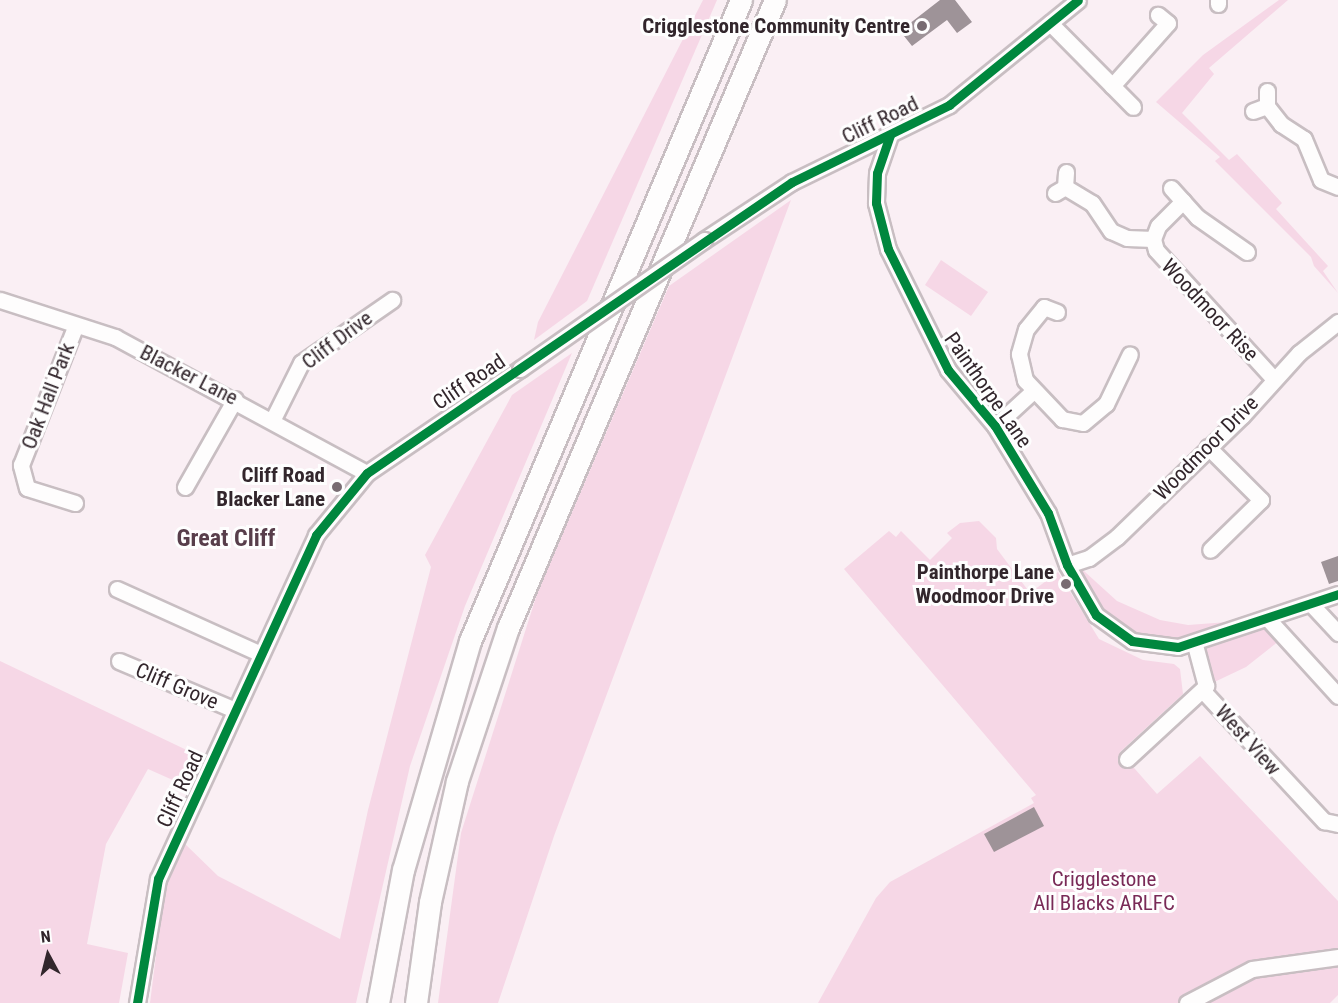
<!DOCTYPE html>
<html>
<head>
<meta charset="utf-8">
<style>
	body { margin:0 }
	#map { position:relative; width:1338px; height:1003px; overflow:hidden; background:#faeff4; font-family:"Roboto Condensed",sans-serif }
	div>[style] { position:absolute }
	[style*='--x'] { left:calc(var(--x)*1px); top:calc(var(--y)*1px); width:calc(var(--w)*1px); rotate:calc(var(--a)*1deg) }
	.green>* { inset:0; background:#f6d7e6 }
	.building>* { inset:0; background:#9e9398 }
	.roads { filter:drop-shadow(2px 0 #c8bec2) drop-shadow(-2px 0 #c8bec2) drop-shadow(0 2px #c8bec2) drop-shadow(0 -2px #c8bec2) }
	.minor>* { height:15px; margin:-7.5px; padding:0 7.5px; transform-origin:7.5px; border-radius:7.5px; background:#fefdfd }
	.highway>* { height:21px; margin:-10.5px; padding:0 10.5px; transform-origin:10.5px; border-radius:10.5px; background:#fefdfd }
	.bridges { filter:drop-shadow(2px 0 #c8bec2) drop-shadow(-2px 0 #c8bec2) drop-shadow(0 2px #c8bec2) drop-shadow(0 -2px #c8bec2) }
	.minor-bridge>* { height:15px; margin:-7.5px; padding:0 7.5px; transform-origin:7.5px; border-radius:7.5px; background:#fefdfd }
	.cycleway>* { height:9px; margin:-4.5px; padding:0 4.5px; transform-origin:4.5px; border-radius:4.5px; background:#00873e }
	.dots>* { width:16px; height:16px; translate:-50% -50%; box-sizing:border-box; border:3px solid #fefefe; border-radius:50% }
	span { translate:-50% -50%; white-space:nowrap; text-align:center; line-height:1.15; -webkit-text-stroke:6px #fefefe; paint-order:stroke }
	.poi-label { font-size:21px; color:#32262c; font-weight:700 }
	.right { translate:-100% -50%; text-align:right }
	.street-label { font-size:21px; color:#32262c }
	.park-label { font-size:21px; color:#792a57 }
	.quarter-label { font-size:24px; color:#583e4b; font-weight:700 }
	.north { position:absolute; left:18px; top:925px; width:60px; height:60px; -webkit-text-stroke:4px #fefefe; paint-order:stroke; rotate:353deg; font-size:16px; font-weight:700; line-height:24px; text-align:center; color:#32262c }
	.north::after { content:''; display:block; margin:auto; width:21px; height:27px; background:#32262c; clip-path:polygon(50% 0,100% 100%,50% 72%,0 100%) }
</style>
</head>
<body>
<div id="map">
	<div class="green">
		<i style="clip-path:polygon(703px 0,717px 0,587px 301px,534px 340px,538px 322px)"></i>
		<i style="clip-path:polygon(1279px 0,1288px 0,1209px 68px,1214px 74px,1182px 113px,1229px 160px,1237px 154px,1282px 203px,1276px 209px,1328px 266px,1323px 271px,1338px 293px,1314px 266px,1311px 257px,1215px 161px,1220px 157px,1156px 102px,1203px 55px)"></i>
		<i style="clip-path:polygon(791px 200px,554px 836px,498px 1003px,438px 1003px,461px 833px,537px 594px,669px 286px)"></i>
		<i style="clip-path:polygon(941px 260px,988px 292px,971px 316px,925px 285px)"></i>
		<i style="clip-path:polygon(572px 353px,465px 606px,410px 766px,356px 1003px,150px 1003px,165px 884px,181px 840px,218px 876px,340px 939px,368px 810px,431px 567px,425px 555px,512px 395px)"></i>
		<i style="clip-path:polygon(979px 521px,996px 538px,997px 549px,1030px 593px,1058px 572px,1099px 639px,1143px 660px,1174px 664px,1180px 669px,1183px 694px,1120px 752px,1157px 794px,1200px 756px,1338px 901px,1338px 957px,1252px 969px,1187px 1003px,818px 1003px,876px 898px,890px 882px,1034px 803px,1031px 798px,1036px 795px,844px 569px,889px 531px,896px 537px,901px 531px,930px 560px,952px 538px,947px 533px,960px 523px)"></i>
		<i style="clip-path:polygon(1074px 562px,1117px 601px,1160px 620px,1188px 625px,1268px 619px,1284px 637px,1246px 667px,1206px 686px,1195px 645px,1178px 647px,1108px 627px)"></i>
		<i style="clip-path:polygon(0 661px,195px 754px,184px 785px,148px 769px,106px 844px,87px 944px,128px 953px,119px 1003px,0 1003px)"></i>
		<i style="clip-path:polygon(1338px 964px,1338px 995px,1330px 1003px,1199px 1003px,1249px 978px)"></i>
	</div>
	<div class="building">
		<i style="clip-path:polygon(940px 0,955px 0,972px 22px,957px 33px,947px 20px,912px 46px,900px 31px)"></i>
		<i style="clip-path:polygon(1338px 556px,1338px 581px,1329px 584px,1321px 562px)"></i>
		<i style="clip-path:polygon(1034px 807px,1044px 826px,994px 852px,984px 834px)"></i>
	</div>
	<div class="roads">
		<div class="minor">
			<i style="--x:1218;--y:4;--w:4;--a:-90"></i>
			<i style="--x:1050;--y:23;--w:118;--a:45.3"></i>
			<i style="--x:1112;--y:86;--w:84;--a:-48.4"></i>
			<i style="--x:1168;--y:23;--w:13;--a:-141"></i>
			<i style="--x:1267;--y:106;--w:23;--a:52"></i>
			<i style="--x:1281;--y:124;--w:27;--a:33"></i>
			<i style="--x:1304;--y:139;--w:44;--a:67.5"></i>
			<i style="--x:1321;--y:180;--w:18;--a:22"></i>
			<i style="--x:1253;--y:111;--w:15;--a:-20"></i>
			<i style="--x:1267;--y:106;--w:15;--a:-90"></i>
			<i style="--x:890;--y:135;--w:40;--a:108.9"></i>
			<i style="--x:877;--y:173;--w:30;--a:92"></i>
			<i style="--x:876;--y:203;--w:48;--a:75.4"></i>
			<i style="--x:888;--y:249;--w:135;--a:63.6"></i>
			<i style="--x:948;--y:370;--w:73;--a:50"></i>
			<i style="--x:995;--y:426;--w:102;--a:58.7"></i>
			<i style="--x:1048;--y:513;--w:55;--a:69.9"></i>
			<i style="--x:1067;--y:565;--w:58;--a:59.9"></i>
			<i style="--x:1096;--y:615;--w:44;--a:35.8"></i>
			<i style="--x:1132;--y:641;--w:46;--a:7.4"></i>
			<i style="--x:1178;--y:647;--w:169;--a:-18.3"></i>
			<i style="--x:1065;--y:187;--w:31;--a:31"></i>
			<i style="--x:1092;--y:203;--w:34;--a:56"></i>
			<i style="--x:1111;--y:231;--w:17;--a:24"></i>
			<i style="--x:1127;--y:238;--w:26;--a:2"></i>
			<i style="--x:1171;--y:188;--w:39;--a:48"></i>
			<i style="--x:1197;--y:217;--w:61;--a:35"></i>
			<i style="--x:1055;--y:193;--w:12;--a:-31"></i>
			<i style="--x:1065;--y:187;--w:15;--a:-86"></i>
			<i style="--x:1183;--y:201;--w:35;--a:135"></i>
			<i style="--x:1158;--y:226;--w:14;--a:111"></i>
			<i style="--x:1153;--y:239;--w:11;--a:75"></i>
			<i style="--x:1156;--y:250;--w:173;--a:47.6"></i>
			<i style="--x:704;--y:240;--w:105;--a:-33.4"></i>
			<i style="--x:792;--y:182;--w:175;--a:-26.1"></i>
			<i style="--x:949;--y:105;--w:166;--a:-39.1"></i>
			<i style="--x:0;--y:300;--w:121;--a:17.8"></i>
			<i style="--x:115;--y:337;--w:286;--a:28.4"></i>
			<i style="--x:1057;--y:312;--w:14;--a:-159"></i>
			<i style="--x:1044;--y:307;--w:28;--a:129"></i>
			<i style="--x:1026;--y:329;--w:26;--a:106"></i>
			<i style="--x:1019;--y:354;--w:27;--a:77"></i>
			<i style="--x:1025;--y:380;--w:54;--a:46.5"></i>
			<i style="--x:1062;--y:419;--w:21;--a:11"></i>
			<i style="--x:1083;--y:423;--w:30;--a:-40"></i>
			<i style="--x:1106;--y:404;--w:55;--a:-64.4"></i>
			<i style="--x:273;--y:419;--w:63;--a:-63.4"></i>
			<i style="--x:301;--y:363;--w:111;--a:-34.7"></i>
			<i style="--x:995;--y:426;--w:50;--a:-42.6"></i>
			<i style="--x:1208;--y:447;--w:75;--a:45"></i>
			<i style="--x:1261;--y:500;--w:71;--a:135.6"></i>
			<i style="--x:185;--y:487;--w:101;--a:-60.4"></i>
			<i style="--x:75;--y:503;--w:50;--a:-162.6"></i>
			<i style="--x:27;--y:488;--w:24;--a:-105"></i>
			<i style="--x:21;--y:465;--w:150;--a:-68.6"></i>
			<i style="--x:1067;--y:565;--w:23;--a:-18"></i>
			<i style="--x:1089;--y:558;--w:35;--a:-37"></i>
			<i style="--x:1117;--y:537;--w:174;--a:-44.1"></i>
			<i style="--x:1242;--y:416;--w:85;--a:-47.9"></i>
			<i style="--x:1299;--y:353;--w:50;--a:-38.5"></i>
			<i style="--x:117;--y:589;--w:158;--a:24.3"></i>
			<i style="--x:1311;--y:604;--w:40;--a:47"></i>
			<i style="--x:1268;--y:619;--w:104;--a:47.7"></i>
			<i style="--x:119;--y:661;--w:126;--a:22.9"></i>
			<i style="--x:1203;--y:691;--w:178;--a:47.1"></i>
			<i style="--x:1324;--y:821;--w:14;--a:12"></i>
			<i style="--x:1127;--y:759;--w:108;--a:-42.7"></i>
			<i style="--x:1206;--y:686;--w:42;--a:-105"></i>
			<i style="--x:137;--y:1003;--w:126;--a:-80.4"></i>
			<i style="--x:158;--y:879;--w:379;--a:-65.3"></i>
			<i style="--x:316;--y:535;--w:80;--a:-50.6"></i>
			<i style="--x:367;--y:473;--w:185;--a:-34.2"></i>
			<i style="--x:1187;--y:1003;--w:73;--a:-27.6"></i>
			<i style="--x:1252;--y:969;--w:87;--a:-7.9"></i>
		</div>
		<div class="highway">
			<i style="--x:378;--y:1003;--w:135;--a:-79.4"></i>
			<i style="--x:403;--y:870;--w:239;--a:-73.7"></i>
			<i style="--x:470;--y:641;--w:696;--a:-67.08"></i>
			<i style="--x:416;--y:1003;--w:102;--a:-82.1"></i>
			<i style="--x:430;--y:902;--w:124;--a:-77.4"></i>
			<i style="--x:457;--y:781;--w:161;--a:-71.6"></i>
			<i style="--x:508;--y:628;--w:682;--a:-66.97"></i>
		</div>
	</div>
	<div class="bridges">
		<div class="minor-bridge">
			<i style="--x:520;--y:369;--w:225;--a:-35"></i>
		</div>
	</div>
	<div class="cycleway">
		<i style="--x:890;--y:135;--w:40;--a:108.9"></i>
		<i style="--x:877;--y:173;--w:30;--a:92"></i>
		<i style="--x:876;--y:203;--w:48;--a:75.4"></i>
		<i style="--x:888;--y:249;--w:135;--a:63.6"></i>
		<i style="--x:948;--y:370;--w:73;--a:50"></i>
		<i style="--x:995;--y:426;--w:102;--a:58.7"></i>
		<i style="--x:1048;--y:513;--w:55;--a:69.9"></i>
		<i style="--x:1067;--y:565;--w:58;--a:59.9"></i>
		<i style="--x:1096;--y:615;--w:44;--a:35.8"></i>
		<i style="--x:1132;--y:641;--w:46;--a:7.4"></i>
		<i style="--x:1178;--y:647;--w:169;--a:-18.3"></i>
		<i style="--x:137;--y:1003;--w:126;--a:-80.4"></i>
		<i style="--x:158;--y:879;--w:379;--a:-65.3"></i>
		<i style="--x:316;--y:535;--w:80;--a:-50.6"></i>
		<i style="--x:367;--y:473;--w:515;--a:-34.4"></i>
		<i style="--x:792;--y:182;--w:175;--a:-26.1"></i>
		<i style="--x:949;--y:105;--w:166;--a:-39.1"></i>
	</div>
	<div class="dots">
		<i style="left:922px;top:26px;background:#786c72"></i>
		<i style="left:337px;top:487px;background:#786c72"></i>
		<i style="left:1066px;top:584px;background:#786c72"></i>
	</div>
	<div class="poi-label">
		<span class="right" style="left:910px;top:26px">Crigglestone Community Centre</span>
		<span class="right" style="left:325px;top:487px">Cliff Road<br>Blacker Lane</span>
		<span class="right" style="left:1054px;top:584px">Painthorpe Lane<br>Woodmoor Drive</span>
	</div>
	<div class="street-label">
		<span style="left:880px;top:120px;rotate:-26deg">Cliff Road</span>
		<span style="left:1210px;top:310px;rotate:47deg">Woodmoor Rise</span>
		<span style="left:337px;top:340px;rotate:-37deg">Cliff Drive</span>
		<span style="left:189px;top:375px;rotate:27deg">Blacker Lane</span>
		<span style="left:469px;top:382px;rotate:-34deg">Cliff Road</span>
		<span style="left:988px;top:390px;rotate:55deg">Painthorpe Lane</span>
		<span style="left:48px;top:396px;rotate:-69deg">Oak Hall Park</span>
		<span style="left:1206px;top:448px;rotate:-45deg">Woodmoor Drive</span>
		<span style="left:177px;top:686px;rotate:23deg">Cliff Grove</span>
		<span style="left:1248px;top:740px;rotate:48deg">West View</span>
		<span style="left:180px;top:789px;rotate:-65deg">Cliff Road</span>
	</div>
	<div class="park-label">
		<span style="left:1104px;top:891px">Crigglestone<br>All Blacks ARLFC</span>
	</div>
	<div class="quarter-label">
		<span style="left:226px;top:539px">Great Cliff</span>
	</div>
	<div class="north">N</div>
</div>
</body>
</html>
